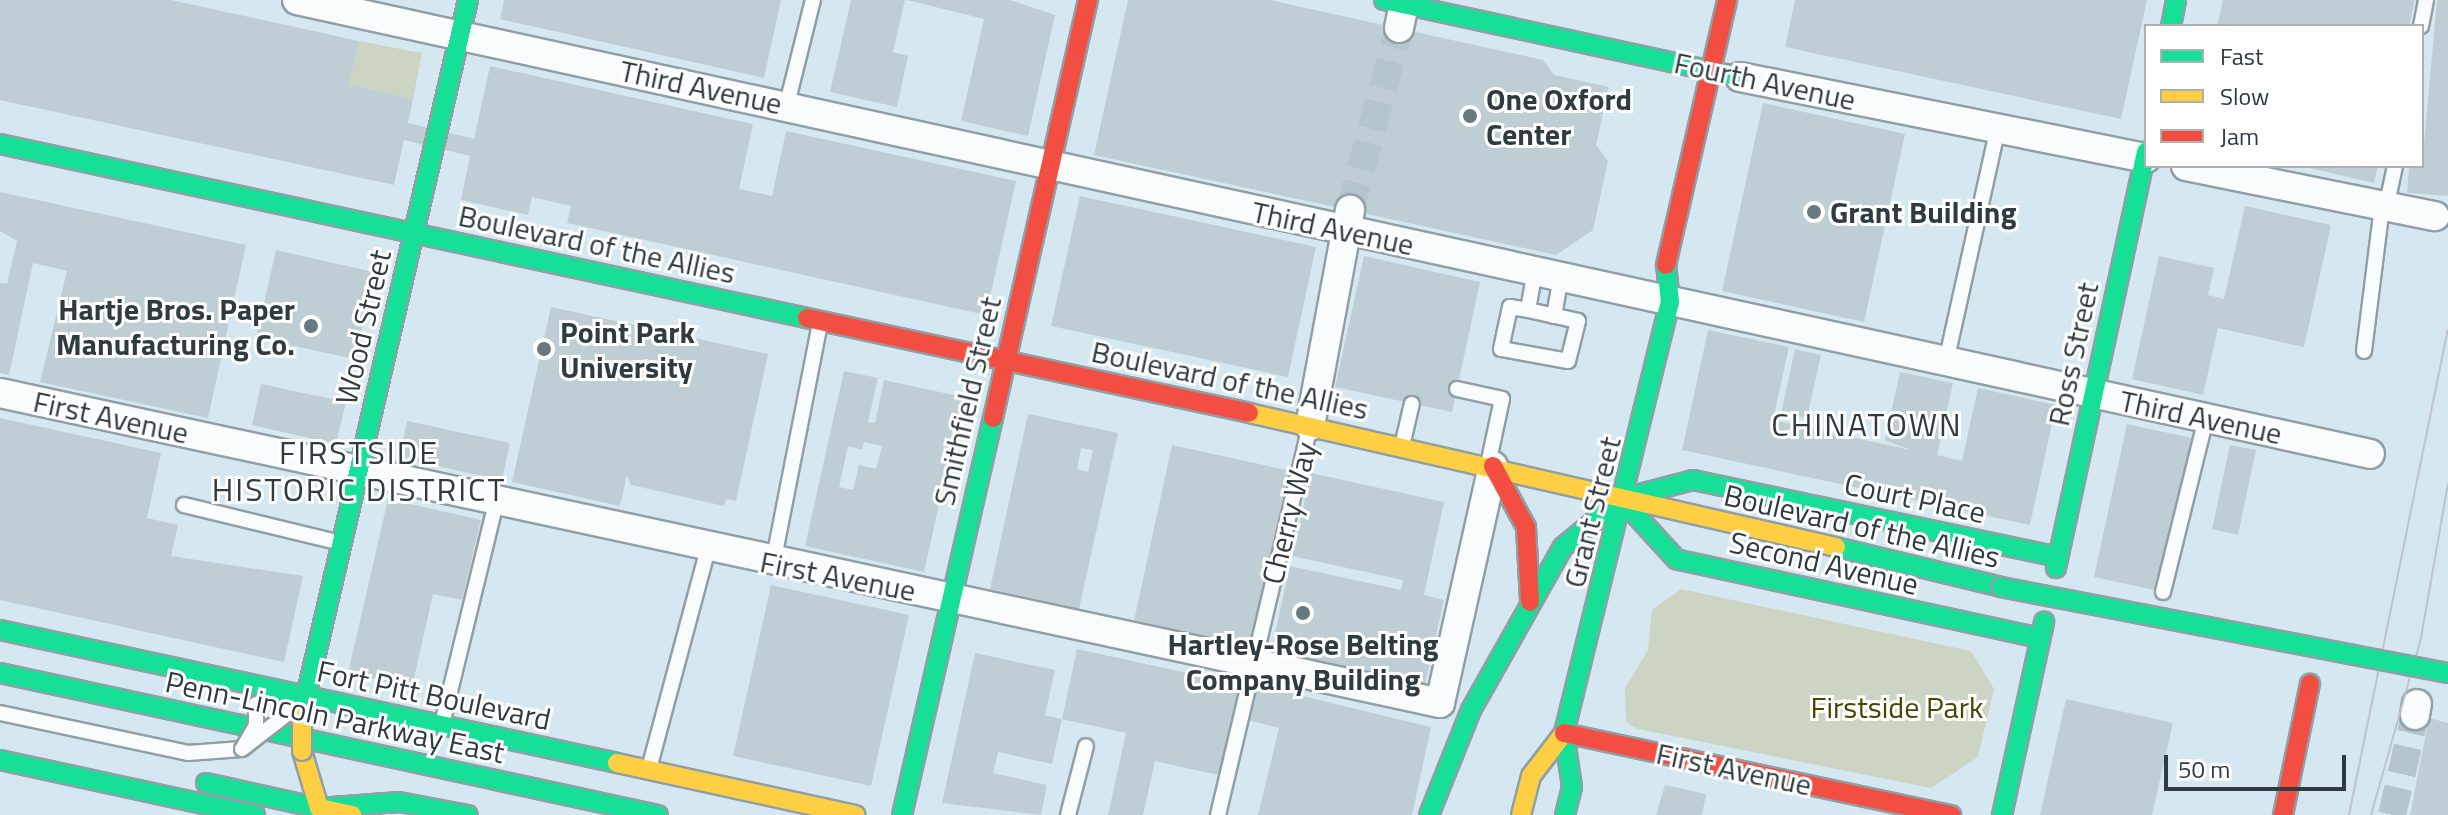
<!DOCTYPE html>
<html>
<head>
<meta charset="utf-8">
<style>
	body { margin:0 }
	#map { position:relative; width:2448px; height:815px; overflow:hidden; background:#d5e8f1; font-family:"Titillium Web",sans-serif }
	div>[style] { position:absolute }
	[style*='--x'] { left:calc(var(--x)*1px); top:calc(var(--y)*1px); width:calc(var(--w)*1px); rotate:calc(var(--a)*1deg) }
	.green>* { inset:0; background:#ccd4c4 }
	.building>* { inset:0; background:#bfced4 }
	.street-tunnel>* { height:28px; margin-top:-14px; transform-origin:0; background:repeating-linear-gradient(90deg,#b4c5ce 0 28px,transparent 0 42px) }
	.roads { filter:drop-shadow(2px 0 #909fa6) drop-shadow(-2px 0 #909fa6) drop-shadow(0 2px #909fa6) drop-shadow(0 -2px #909fa6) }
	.lane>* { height:14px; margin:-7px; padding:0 7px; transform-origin:7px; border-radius:7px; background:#f9fcfd }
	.street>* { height:28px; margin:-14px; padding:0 14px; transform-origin:14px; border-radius:14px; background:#f9fcfd }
	.fast>* { height:18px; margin:-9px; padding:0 9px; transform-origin:9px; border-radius:9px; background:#16e098 }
	.slow>* { height:18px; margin:-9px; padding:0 9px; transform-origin:9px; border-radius:9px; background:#ffcf43 }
	.jam>* { height:18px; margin:-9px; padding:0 9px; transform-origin:9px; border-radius:9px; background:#f24e42 }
	.tram>* { height:2px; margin:-1px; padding:0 1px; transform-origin:1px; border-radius:1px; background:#c0c4c6 }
	.bridges { filter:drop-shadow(2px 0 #909fa6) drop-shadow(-2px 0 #909fa6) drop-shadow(0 2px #909fa6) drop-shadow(0 -2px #909fa6) }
	.lane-bridge>* { height:14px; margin:-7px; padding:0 7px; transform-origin:7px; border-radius:7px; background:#f9fcfd }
	.fast-bridge>* { height:18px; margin:-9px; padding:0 9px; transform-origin:9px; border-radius:9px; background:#16e098 }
	.slow-bridge>* { height:18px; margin:-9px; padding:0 9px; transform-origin:9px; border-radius:9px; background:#ffcf43 }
	.dots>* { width:22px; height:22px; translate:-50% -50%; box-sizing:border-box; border:4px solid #fff; border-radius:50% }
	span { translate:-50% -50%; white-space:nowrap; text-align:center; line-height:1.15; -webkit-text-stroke:6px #fff; paint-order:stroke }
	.street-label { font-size:30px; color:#2e3b42 }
	.poi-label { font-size:30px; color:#2e3b42; font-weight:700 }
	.left { translate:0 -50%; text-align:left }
	.right { translate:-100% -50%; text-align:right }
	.park-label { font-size:30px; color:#494501 }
	.neighbourhood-label { font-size:32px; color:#2e3b42; letter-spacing:2px }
	.legend { position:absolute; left:2144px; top:24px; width:280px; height:144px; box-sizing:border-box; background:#fff; border:2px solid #abb1b3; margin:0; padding:10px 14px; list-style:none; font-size:24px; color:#2e3b42 }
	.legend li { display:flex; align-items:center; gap:16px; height:40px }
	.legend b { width:40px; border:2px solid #abb1b3 }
	.scale { position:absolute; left:2164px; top:755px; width:182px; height:36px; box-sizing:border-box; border:4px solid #2e3b42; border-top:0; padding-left:10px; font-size:24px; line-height:28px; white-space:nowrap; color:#2e3b42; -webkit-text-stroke:6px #fff; paint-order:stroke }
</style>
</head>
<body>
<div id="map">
	<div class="green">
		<i style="clip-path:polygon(359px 41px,422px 53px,413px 99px,349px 85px)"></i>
		<i style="clip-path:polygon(1681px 589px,1971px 651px,1994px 689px,1978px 757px,1931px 788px,1638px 729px,1626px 722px,1625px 688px,1648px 650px,1652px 610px)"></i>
	</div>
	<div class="building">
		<i style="clip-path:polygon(0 0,171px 0,359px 41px,349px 85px,413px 99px,408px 123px,474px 139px,490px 66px,753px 124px,739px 189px,772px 196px,786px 131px,1016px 181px,986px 315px,567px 223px,571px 206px,532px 197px,528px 215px,461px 200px,470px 156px,404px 140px,394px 185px,0 100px)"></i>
		<i style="clip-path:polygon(504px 0,781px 0,764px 78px,500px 19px)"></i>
		<i style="clip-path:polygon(851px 0,905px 0,893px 52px,908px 56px,897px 107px,830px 92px)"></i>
		<i style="clip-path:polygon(907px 0,1010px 0,1055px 15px,1028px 136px,961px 121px,984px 19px)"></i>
		<i style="clip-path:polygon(1128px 0,1270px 0,1543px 60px,1554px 75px,1609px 87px,1596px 145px,1608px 161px,1593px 230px,1556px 255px,1094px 155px)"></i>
		<i style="clip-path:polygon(1795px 0,2147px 0,2121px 119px,1785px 47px)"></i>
		<i style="clip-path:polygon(2223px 0,2415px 0,2409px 26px,2217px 26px)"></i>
		<i style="clip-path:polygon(2437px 0,2448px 0,2448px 196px,2407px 193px,2409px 166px,2422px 166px)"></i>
		<i style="clip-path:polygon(1763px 103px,1905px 134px,1864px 322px,1722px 291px)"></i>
		<i style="clip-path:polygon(2301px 166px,2378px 166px,2374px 183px)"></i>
		<i style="clip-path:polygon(0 192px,246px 245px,208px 418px,40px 382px,67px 271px,33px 263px,9px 375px,0 373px,0 283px,7px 284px,17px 241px,0 231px)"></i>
		<i style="clip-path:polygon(1080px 196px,1316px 247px,1288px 377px,1051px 326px)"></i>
		<i style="clip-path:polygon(2245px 206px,2331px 225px,2304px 347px,2218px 328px,2203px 395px,2132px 379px,2159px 256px,2214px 268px,2208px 295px,2224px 299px)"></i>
		<i style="clip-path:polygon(276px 250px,374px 272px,355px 359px,256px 338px)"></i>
		<i style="clip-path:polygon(1364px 256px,1480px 282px,1452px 412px,1335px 387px)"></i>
		<i style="clip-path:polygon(551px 307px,768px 354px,736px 501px,726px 499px,724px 506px,631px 485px,627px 475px,620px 506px,512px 482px)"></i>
		<i style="clip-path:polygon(1708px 330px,1789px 347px,1773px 420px,1833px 433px,1911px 450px,1885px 440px,1900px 372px,1953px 383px,1937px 455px,1962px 461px,1978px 388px,2056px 405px,2030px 525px,1682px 450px)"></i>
		<i style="clip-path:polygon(1795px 349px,1821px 355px,1807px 418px,1781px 413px)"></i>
		<i style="clip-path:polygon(evenodd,844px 371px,878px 378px,868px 422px,875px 423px,884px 380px,963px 397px,924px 572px,805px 546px,844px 371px,864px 442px,882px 446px,876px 469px,859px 465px,853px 490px,839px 487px,848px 446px,862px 450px,864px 442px)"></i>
		<i style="clip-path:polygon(261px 384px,346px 402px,336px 444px,252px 425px)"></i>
		<i style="clip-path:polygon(evenodd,1028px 414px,1118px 433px,1079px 609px,990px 589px,1028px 414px,1081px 448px,1093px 450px,1088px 472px,1077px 469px,1081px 448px)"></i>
		<i style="clip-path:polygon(0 418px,161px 453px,147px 518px,178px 525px,171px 556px,303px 576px,284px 662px,0 600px)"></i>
		<i style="clip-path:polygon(407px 421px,510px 443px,502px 480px,399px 458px)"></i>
		<i style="clip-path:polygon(2127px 424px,2192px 438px,2159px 591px,2094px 577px)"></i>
		<i style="clip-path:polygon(1172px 445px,1291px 471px,1253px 647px,1134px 621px)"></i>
		<i style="clip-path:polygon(2230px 445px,2256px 450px,2238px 535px,2212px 529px)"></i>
		<i style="clip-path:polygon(1311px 473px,1444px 502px,1424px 595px,1444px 600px,1425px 684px,1271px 651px,1290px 566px,1401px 590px,1403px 580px,1292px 556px)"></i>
		<i style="clip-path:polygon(388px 499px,481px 520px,462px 600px,433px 594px,412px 687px,348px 673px)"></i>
		<i style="clip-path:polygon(771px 585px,909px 615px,871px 786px,733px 756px)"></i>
		<i style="clip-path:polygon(1077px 649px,1243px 685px,1223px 776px,1155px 761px,1143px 815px,1108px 815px,1126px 733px,1062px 719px)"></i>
		<i style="clip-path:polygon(975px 653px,1055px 670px,1045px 715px,1062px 719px,1052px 764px,998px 752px,993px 773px,1047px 785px,1041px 815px,942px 803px)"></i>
		<i style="clip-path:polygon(1257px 685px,1431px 727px,1412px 815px,1258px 815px,1279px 728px,1248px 720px)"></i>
		<i style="clip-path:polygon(2066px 699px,2173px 723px,2152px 815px,2040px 815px)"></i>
		<i style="clip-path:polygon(2429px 718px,2448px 723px,2448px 815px,2410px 815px)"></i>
		<i style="clip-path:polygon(1665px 785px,1706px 794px,1702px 815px,1656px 815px)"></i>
	</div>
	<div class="street-tunnel">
		<i style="--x:1350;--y:210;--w:188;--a:-74.9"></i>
		<i style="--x:2392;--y:815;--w:103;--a:-77"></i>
	</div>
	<div class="roads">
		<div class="lane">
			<i style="--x:2421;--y:26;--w:26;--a:-79"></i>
			<i style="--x:787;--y:104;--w:107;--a:-76"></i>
			<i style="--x:2386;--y:208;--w:43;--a:-77.9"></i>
			<i style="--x:1528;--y:310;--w:51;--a:12.4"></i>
			<i style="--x:1578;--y:321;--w:41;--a:104"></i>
			<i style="--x:1568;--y:361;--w:68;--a:-169.8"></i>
			<i style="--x:1501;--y:349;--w:43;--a:-77.9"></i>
			<i style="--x:1510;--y:307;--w:18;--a:9"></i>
			<i style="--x:1528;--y:310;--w:39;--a:-80"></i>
			<i style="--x:1554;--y:316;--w:39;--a:-80"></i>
			<i style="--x:2364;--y:351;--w:146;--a:-82.9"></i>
			<i style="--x:1946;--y:362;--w:240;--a:-77.5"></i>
			<i style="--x:1457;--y:389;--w:46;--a:12.5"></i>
			<i style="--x:1502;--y:399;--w:62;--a:102"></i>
			<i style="--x:1403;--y:442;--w:39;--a:-77"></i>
			<i style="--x:184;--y:505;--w:162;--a:13.6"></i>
			<i style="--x:773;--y:563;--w:244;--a:-78.9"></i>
			<i style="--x:2163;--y:592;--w:179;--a:-76.1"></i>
			<i style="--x:0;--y:713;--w:192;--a:12"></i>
			<i style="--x:188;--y:753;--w:54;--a:-4.2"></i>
			<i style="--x:443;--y:720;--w:223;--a:-76.3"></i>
			<i style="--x:650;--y:765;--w:224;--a:-75"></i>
			<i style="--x:1068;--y:815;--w:71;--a:-75.4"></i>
			<i style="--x:1218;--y:815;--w:396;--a:-76.7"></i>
		</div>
		<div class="street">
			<i style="--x:297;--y:0;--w:2122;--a:12.35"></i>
			<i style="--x:1399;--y:28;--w:29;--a:-78"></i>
			<i style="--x:1740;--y:77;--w:414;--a:11.3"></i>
			<i style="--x:2186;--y:166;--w:254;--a:11.4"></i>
			<i style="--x:0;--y:393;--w:1473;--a:12.15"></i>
			<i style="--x:1440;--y:703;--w:243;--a:-77.4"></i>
			<i style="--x:1310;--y:426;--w:220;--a:-79.5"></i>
			<i style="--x:2415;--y:715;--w:11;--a:-80"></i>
		</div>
		<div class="fast">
			<i style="--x:1384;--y:0;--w:364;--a:12.2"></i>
			<i style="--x:2171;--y:26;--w:26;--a:-79"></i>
			<i style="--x:0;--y:144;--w:826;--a:12.17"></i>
			<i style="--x:1836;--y:547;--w:170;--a:13.6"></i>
			<i style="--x:2056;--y:568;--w:426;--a:-77.8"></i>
			<i style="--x:0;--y:630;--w:631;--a:12.16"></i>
			<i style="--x:2040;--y:638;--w:372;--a:-167.8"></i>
			<i style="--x:1676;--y:559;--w:81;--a:-132.5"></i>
			<i style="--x:1621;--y:499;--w:74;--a:-14.8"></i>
			<i style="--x:1693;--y:480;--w:373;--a:11.9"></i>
			<i style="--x:0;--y:673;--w:673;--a:12.18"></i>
			<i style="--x:302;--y:714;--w:733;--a:-76.91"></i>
			<i style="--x:0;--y:760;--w:261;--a:12.2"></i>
			<i style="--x:206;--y:783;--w:116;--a:12.5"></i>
			<i style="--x:319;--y:808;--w:80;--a:-4.3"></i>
			<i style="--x:399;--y:802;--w:70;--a:10.7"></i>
			<i style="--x:902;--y:815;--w:407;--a:-77.1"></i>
			<i style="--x:1429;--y:815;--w:113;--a:-68.2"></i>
			<i style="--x:1471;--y:710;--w:187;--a:-60.6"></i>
			<i style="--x:1563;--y:547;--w:75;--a:-39.6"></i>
			<i style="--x:1565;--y:815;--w:29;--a:-76"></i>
			<i style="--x:1572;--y:787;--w:55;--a:-98.4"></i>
			<i style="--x:1564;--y:733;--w:444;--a:-76.2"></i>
			<i style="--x:1670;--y:302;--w:37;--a:-96"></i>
			<i style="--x:2002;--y:815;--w:198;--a:-77.7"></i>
		</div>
		<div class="slow">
			<i style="--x:1249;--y:413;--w:602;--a:12.86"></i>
			<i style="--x:302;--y:751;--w:59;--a:73.4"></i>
			<i style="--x:617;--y:763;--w:244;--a:12.3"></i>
			<i style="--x:319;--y:808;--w:34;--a:12"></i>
			<i style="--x:1521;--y:815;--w:40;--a:-75.6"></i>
			<i style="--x:1531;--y:776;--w:54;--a:-52.5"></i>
		</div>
		<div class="jam">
			<i style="--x:1666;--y:265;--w:272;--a:-77"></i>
			<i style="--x:807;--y:318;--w:452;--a:12.1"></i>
			<i style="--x:993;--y:418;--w:429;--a:-77.2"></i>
			<i style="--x:1493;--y:466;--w:69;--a:61.6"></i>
			<i style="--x:1526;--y:527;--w:75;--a:86.9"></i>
			<i style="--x:1564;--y:733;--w:396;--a:12"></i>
			<i style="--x:2283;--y:815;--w:134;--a:-78.4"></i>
		</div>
	</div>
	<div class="tram">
		<i style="--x:2349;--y:815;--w:495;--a:-78.5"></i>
		<i style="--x:2371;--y:815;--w:184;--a:-74.2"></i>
		<i style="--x:2421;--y:638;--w:156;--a:-80.1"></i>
	</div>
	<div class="bridges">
		<div class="lane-bridge">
			<i style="--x:244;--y:746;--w:24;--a:-60"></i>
			<i style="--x:256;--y:725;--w:21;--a:-90"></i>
			<i style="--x:242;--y:749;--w:62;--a:-37.8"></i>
		</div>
		<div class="fast-bridge">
			<i style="--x:2001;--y:587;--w:455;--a:10.9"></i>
		</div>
		<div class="slow-bridge">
			<i style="--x:302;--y:714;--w:37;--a:90"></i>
		</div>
	</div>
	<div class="dots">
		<i style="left:1470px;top:116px;background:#68787f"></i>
		<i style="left:1814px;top:212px;background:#68787f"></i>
		<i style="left:311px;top:326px;background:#68787f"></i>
		<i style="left:544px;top:349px;background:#68787f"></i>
		<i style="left:1303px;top:613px;background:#68787f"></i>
	</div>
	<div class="street-label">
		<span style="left:1765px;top:81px;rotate:12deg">Fourth Avenue</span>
		<span style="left:701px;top:87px;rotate:12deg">Third Avenue</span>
		<span style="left:1333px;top:228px;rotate:12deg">Third Avenue</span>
		<span style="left:597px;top:244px;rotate:12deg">Boulevard of the Allies</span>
		<span style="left:363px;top:327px;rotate:-77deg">Wood Street</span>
		<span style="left:2073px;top:354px;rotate:-78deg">Ross Street</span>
		<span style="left:1230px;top:380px;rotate:12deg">Boulevard of the Allies</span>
		<span style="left:967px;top:401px;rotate:-77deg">Smithfield Street</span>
		<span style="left:111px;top:417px;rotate:12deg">First Avenue</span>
		<span style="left:2201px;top:417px;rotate:12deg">Third Avenue</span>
		<span style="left:1915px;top:498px;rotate:12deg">Court Place</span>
		<span style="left:1592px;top:512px;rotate:-76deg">Grant Street</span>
		<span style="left:1289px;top:513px;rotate:-76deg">Cherry Way</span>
		<span style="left:1862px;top:526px;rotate:13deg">Boulevard of the Allies</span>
		<span style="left:1824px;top:563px;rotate:13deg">Second Avenue</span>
		<span style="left:838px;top:576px;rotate:11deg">First Avenue</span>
		<span style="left:434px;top:695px;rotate:12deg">Fort Pitt Boulevard</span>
		<span style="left:335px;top:717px;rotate:12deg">Penn-Lincoln Parkway East</span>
		<span style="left:1734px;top:769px;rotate:12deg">First Avenue</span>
	</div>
	<div class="poi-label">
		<span class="left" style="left:1486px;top:116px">One Oxford<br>Center</span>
		<span class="left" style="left:1830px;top:212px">Grant Building</span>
		<span class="right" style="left:295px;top:326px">Hartje Bros. Paper<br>Manufacturing Co.</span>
		<span class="left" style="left:560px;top:349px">Point Park<br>University</span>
		<span style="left:1303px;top:661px">Hartley-Rose Belting<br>Company Building</span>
	</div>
	<div class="park-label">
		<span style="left:1897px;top:707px">Firstside Park</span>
	</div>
	<div class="neighbourhood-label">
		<span style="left:1867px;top:424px">CHINATOWN</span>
		<span style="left:359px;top:471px">FIRSTSIDE<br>HISTORIC DISTRICT</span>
	</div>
	<ul class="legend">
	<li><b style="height:10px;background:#16e098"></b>Fast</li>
	<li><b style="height:10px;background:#ffcf43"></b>Slow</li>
	<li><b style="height:10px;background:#f24e42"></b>Jam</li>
	</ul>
	<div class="scale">50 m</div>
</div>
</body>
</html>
